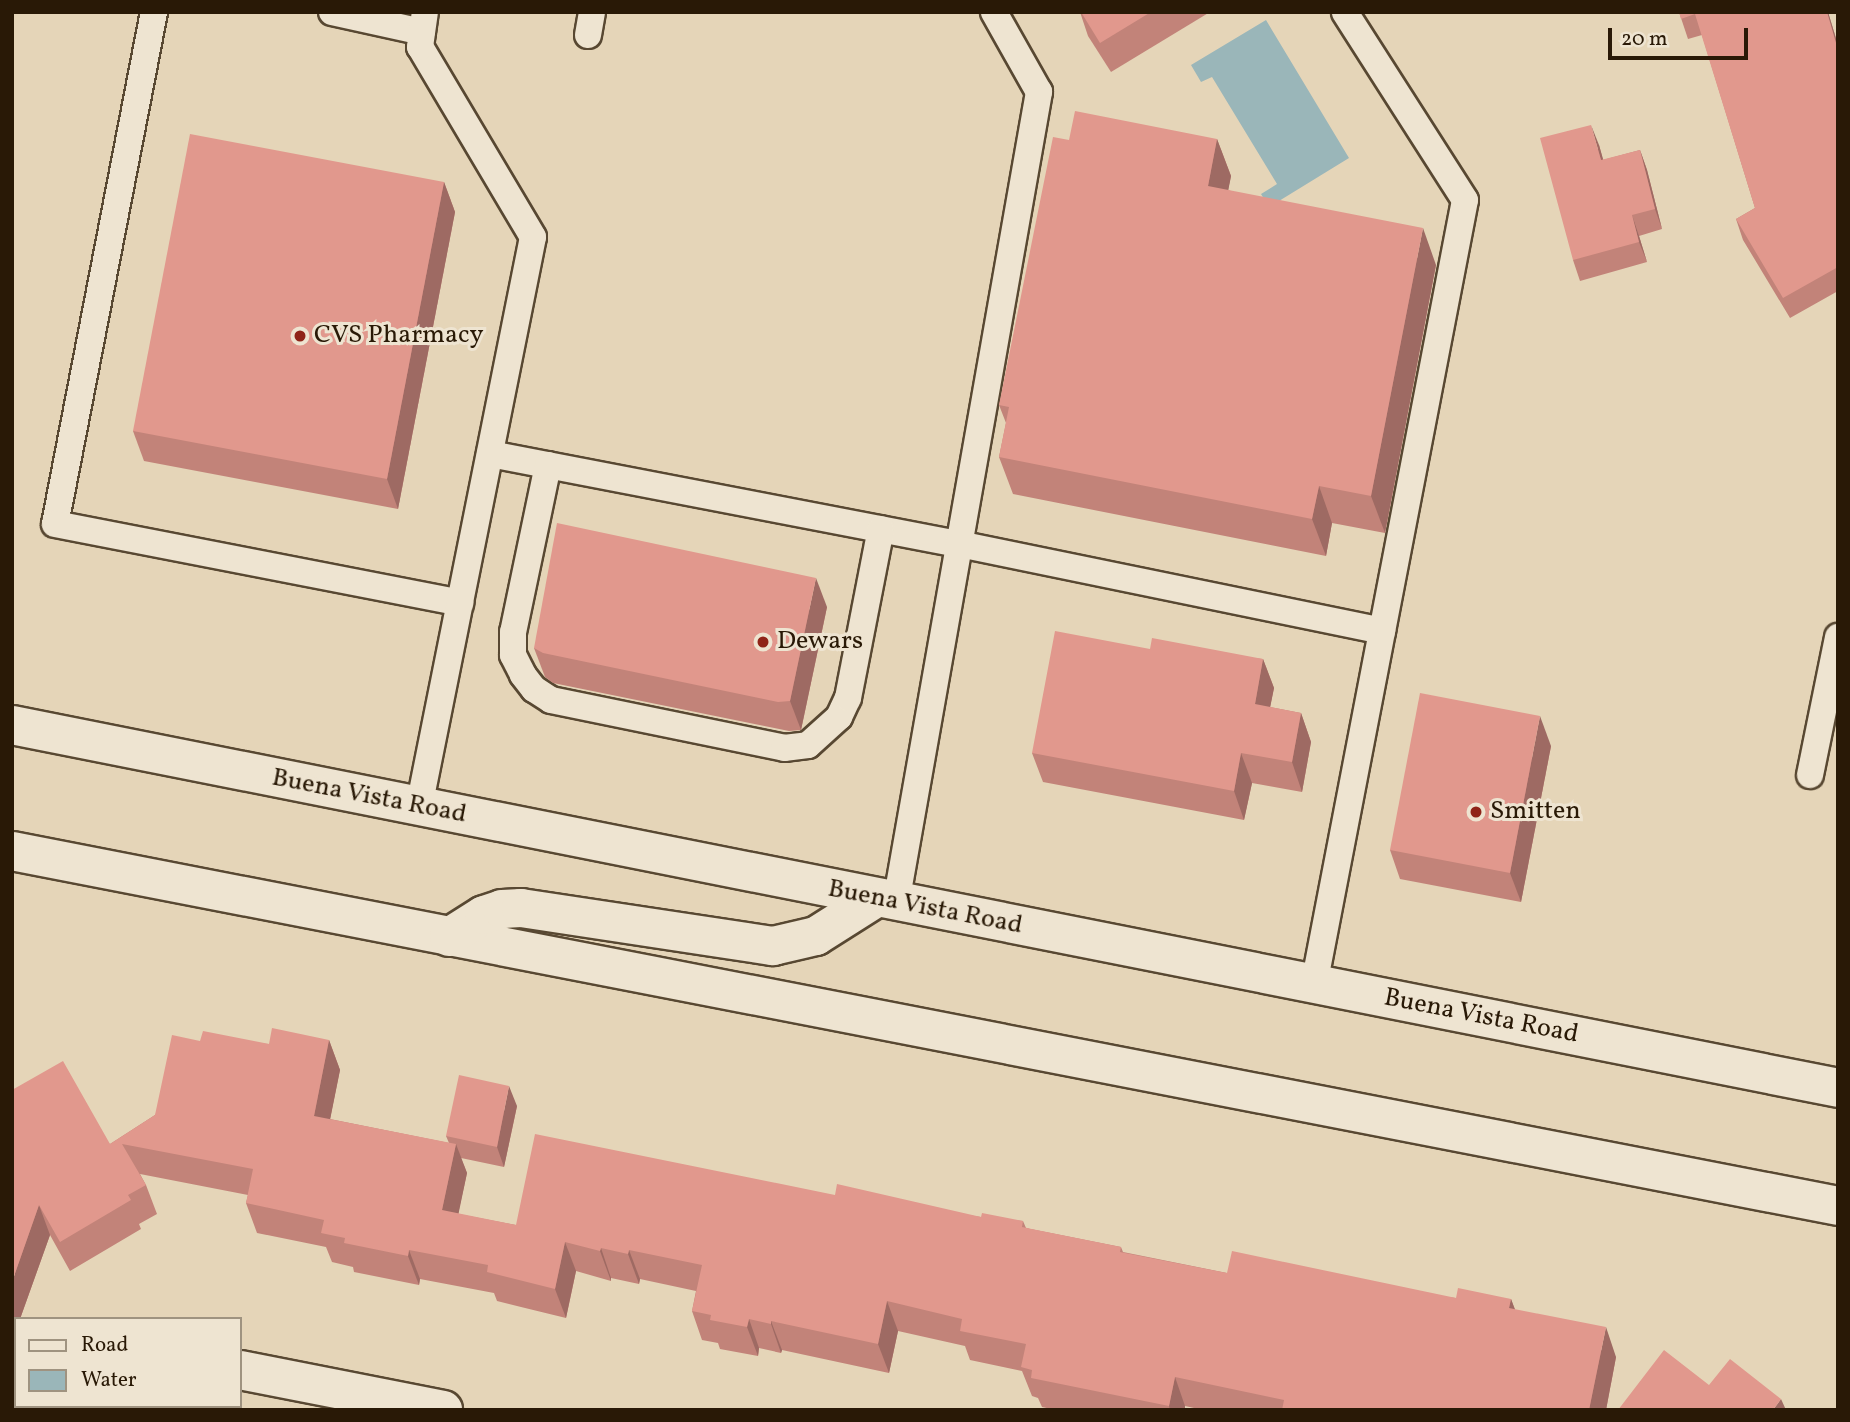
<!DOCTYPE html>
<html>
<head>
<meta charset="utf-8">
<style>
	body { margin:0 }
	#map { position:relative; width:1850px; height:1422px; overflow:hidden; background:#e5d5b8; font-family:Vollkorn,serif }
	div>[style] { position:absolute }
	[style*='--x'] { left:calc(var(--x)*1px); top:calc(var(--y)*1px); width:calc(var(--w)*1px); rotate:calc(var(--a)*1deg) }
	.water>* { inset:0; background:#9ab6b9 }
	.roads { filter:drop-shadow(2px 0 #584832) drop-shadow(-2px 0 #584832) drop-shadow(0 2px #584832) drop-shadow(0 -2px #584832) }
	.service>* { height:26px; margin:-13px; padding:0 13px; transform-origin:13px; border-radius:13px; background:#eee4d1 }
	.minor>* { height:38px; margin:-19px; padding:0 19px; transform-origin:19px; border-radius:19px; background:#eee4d1 }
	.secondary>* { height:38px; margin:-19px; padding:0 19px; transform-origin:19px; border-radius:19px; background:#eee4d1 }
	.wall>* { inset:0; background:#c28379 }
	.shaded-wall>* { inset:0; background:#9e6a63 }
	.building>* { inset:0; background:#e1988d }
	.dots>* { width:19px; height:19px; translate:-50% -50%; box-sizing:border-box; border:4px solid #eee4d1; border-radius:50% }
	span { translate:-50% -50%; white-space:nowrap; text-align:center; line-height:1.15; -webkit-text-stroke:6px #eee4d1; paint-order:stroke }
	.poi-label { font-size:26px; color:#291906 }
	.left { translate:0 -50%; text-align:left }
	.street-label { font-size:26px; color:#291906 }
	.frame { position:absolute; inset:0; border:14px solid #291906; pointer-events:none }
	.legend { position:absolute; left:14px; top:1317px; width:228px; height:91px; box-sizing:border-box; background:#eee4d1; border:2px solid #9f9380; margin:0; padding:9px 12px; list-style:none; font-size:21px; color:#291906 }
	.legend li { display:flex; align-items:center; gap:14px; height:35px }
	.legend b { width:35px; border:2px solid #9f9380 }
	.scale { position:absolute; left:1608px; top:28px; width:140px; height:32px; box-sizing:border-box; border:4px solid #291906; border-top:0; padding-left:9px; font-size:21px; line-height:24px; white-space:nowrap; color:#291906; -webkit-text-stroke:5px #eee4d1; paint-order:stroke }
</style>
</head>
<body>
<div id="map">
	<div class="water">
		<i style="clip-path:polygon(1266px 20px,1349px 158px,1269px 207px,1261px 194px,1277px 184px,1212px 77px,1201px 82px,1191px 65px)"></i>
	</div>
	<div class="roads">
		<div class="service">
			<i style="--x:154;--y:12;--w:521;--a:100.94"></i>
			<i style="--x:55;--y:524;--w:413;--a:11"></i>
			<i style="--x:332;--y:12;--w:92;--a:12.5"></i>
			<i style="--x:588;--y:35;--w:23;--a:-80"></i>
			<i style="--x:490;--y:454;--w:478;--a:10.9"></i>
			<i style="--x:959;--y:544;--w:432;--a:11.6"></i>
			<i style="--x:548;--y:465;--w:171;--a:101.8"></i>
			<i style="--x:513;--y:632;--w:23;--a:90"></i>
			<i style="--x:513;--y:655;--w:22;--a:63"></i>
			<i style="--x:523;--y:675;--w:18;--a:52"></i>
			<i style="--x:534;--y:689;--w:20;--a:33"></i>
			<i style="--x:551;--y:700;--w:238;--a:11.6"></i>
			<i style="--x:784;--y:748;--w:24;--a:-7"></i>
			<i style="--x:808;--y:745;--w:42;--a:-42.1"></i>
			<i style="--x:839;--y:717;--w:21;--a:-65"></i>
			<i style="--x:848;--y:698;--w:172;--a:-79"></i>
			<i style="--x:1810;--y:775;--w:141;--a:-78.5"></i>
			<i style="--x:419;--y:807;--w:581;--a:-78.69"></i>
			<i style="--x:533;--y:237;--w:221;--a:-120.7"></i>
			<i style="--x:420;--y:47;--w:35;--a:-82"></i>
			<i style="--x:896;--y:903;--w:824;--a:-80"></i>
			<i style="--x:1039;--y:92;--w:92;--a:-119.4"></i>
			<i style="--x:1314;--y:985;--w:799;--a:-79.11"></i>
			<i style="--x:1465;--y:200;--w:223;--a:-122.6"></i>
		</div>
		<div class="minor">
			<i style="--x:240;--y:1370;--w:207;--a:11.1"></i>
			<i style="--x:131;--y:1410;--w:4;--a:-76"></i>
		</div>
		<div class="secondary">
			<i style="--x:12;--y:725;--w:1862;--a:11.24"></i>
			<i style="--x:12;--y:851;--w:1860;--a:11"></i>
			<i style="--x:449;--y:937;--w:41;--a:-32.2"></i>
			<i style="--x:484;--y:915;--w:19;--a:-18"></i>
			<i style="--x:502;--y:909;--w:19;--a:-3"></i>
			<i style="--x:521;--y:908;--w:255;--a:8.6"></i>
			<i style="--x:773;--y:946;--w:44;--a:-13.1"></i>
			<i style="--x:816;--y:936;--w:71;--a:-32.3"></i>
		</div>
	</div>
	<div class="wall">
		<i style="clip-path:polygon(1080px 12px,1210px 12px,1111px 72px,1088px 36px)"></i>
		<i style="clip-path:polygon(1679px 12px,1828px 12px,1838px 45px,1838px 291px,1790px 318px,1743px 240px,1736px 219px,1755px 208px,1702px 35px,1688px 39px)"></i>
		<i style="clip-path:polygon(1217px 139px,1231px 176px,1228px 190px,1436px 265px,1385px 533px,1332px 523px,1326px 556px,1013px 494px,999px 457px,1006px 423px,999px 405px,1069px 140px)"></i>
		<i style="clip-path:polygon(1599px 145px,1603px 160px,1640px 150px,1647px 170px,1662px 229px,1639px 236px,1647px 262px,1580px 281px,1573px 260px)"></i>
		<i style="clip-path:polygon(444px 182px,455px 212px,398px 509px,144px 461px,133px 431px)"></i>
		<i style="clip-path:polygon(827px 607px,801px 730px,789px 731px,553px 683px,545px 677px,534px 648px)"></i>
		<i style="clip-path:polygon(1150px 649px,1263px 659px,1274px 688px,1270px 707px,1301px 713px,1311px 742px,1302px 792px,1252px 783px,1244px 820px,1043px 782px,1032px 753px)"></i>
		<i style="clip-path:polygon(1551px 746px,1521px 902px,1400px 879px,1390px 850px)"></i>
		<i style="clip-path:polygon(329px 1040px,340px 1070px,330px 1119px,449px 1143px,446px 1136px,517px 1106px,504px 1167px,461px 1158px,467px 1173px,458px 1214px,516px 1225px,835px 1195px,981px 1217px,1023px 1221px,1026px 1228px,1121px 1247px,1123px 1252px,1227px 1273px,1456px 1298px,1511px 1299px,1515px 1310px,1616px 1357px,1606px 1410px,1203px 1410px,1185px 1406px,1185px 1410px,1056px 1410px,1042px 1407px,1038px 1398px,1032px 1396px,1022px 1371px,970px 1360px,965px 1346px,898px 1331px,889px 1373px,782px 1350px,781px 1353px,759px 1348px,758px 1356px,720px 1349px,718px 1343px,702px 1340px,692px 1311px,696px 1291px,640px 1279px,639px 1284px,611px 1278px,611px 1281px,576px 1271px,566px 1318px,497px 1301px,494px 1293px,420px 1279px,419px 1285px,354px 1272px,353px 1267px,332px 1262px,326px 1247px,257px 1233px,246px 1203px,248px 1195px,140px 1174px,146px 1185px,157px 1214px,139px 1224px,141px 1229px,70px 1271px,50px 1235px,20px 1319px,16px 1319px,12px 1090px,110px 1144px,155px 1115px,200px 1041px,269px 1044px)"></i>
	</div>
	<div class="shaded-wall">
		<i style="clip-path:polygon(1827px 12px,1828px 12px,1838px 45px,1838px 50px)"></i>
		<i style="clip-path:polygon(1591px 125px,1599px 145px,1609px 180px,1601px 160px)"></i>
		<i style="clip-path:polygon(1217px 139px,1231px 176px,1222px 223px,1208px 186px)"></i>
		<i style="clip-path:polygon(1640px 150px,1647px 170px,1662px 229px,1655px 209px)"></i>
		<i style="clip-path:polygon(444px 182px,455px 212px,398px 509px,387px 479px)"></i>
		<i style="clip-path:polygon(1632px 215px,1639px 236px,1647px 262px,1639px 242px)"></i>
		<i style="clip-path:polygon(1423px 228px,1436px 265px,1385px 533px,1371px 496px)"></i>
		<i style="clip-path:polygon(1319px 486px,1332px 523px,1326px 556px,1312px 519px)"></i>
		<i style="clip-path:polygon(816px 578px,827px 607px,801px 730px,790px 701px)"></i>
		<i style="clip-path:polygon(1263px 659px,1274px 688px,1265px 733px,1255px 704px)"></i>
		<i style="clip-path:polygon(1301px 713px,1311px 742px,1302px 792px,1292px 762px)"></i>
		<i style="clip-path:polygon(1540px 716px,1551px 746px,1521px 902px,1510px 873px)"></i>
		<i style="clip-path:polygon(1241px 753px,1252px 783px,1244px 820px,1234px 791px)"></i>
		<i style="clip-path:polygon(329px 1040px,340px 1070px,325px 1145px,314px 1116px)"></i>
		<i style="clip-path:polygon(509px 1086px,517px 1106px,504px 1167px,497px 1147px)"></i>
		<i style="clip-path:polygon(456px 1144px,467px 1173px,453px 1240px,442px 1210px)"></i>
		<i style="clip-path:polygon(39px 1205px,50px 1235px,20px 1319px,16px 1319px,16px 1332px,12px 1341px,12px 1282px)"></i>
		<i style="clip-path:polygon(565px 1242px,576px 1271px,566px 1318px,555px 1289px)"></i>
		<i style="clip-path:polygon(601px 1248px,611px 1278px,611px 1281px,600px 1251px)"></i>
		<i style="clip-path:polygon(409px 1250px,420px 1279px,419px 1285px,408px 1256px)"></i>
		<i style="clip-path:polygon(629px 1250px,640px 1279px,639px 1284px,628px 1254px)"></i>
		<i style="clip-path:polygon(1511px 1299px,1522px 1328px,1509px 1308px)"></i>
		<i style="clip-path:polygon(887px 1301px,898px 1331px,889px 1373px,878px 1344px)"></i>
		<i style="clip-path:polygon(749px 1319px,759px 1348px,758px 1356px,747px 1327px)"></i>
		<i style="clip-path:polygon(771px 1321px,782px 1350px,781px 1353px,771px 1324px)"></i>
		<i style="clip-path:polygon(1606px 1327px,1616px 1357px,1606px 1410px,1589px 1410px)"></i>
		<i style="clip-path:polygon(1175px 1377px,1185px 1406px,1185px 1410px,1170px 1410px,1169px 1406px)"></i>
		<i style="clip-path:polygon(1781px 1399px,1786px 1410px,1773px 1410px)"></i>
	</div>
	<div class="building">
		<i style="clip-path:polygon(1081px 12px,1151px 12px,1100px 43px)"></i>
		<i style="clip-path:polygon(1679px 12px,1827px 12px,1838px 50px,1838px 267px,1783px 298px,1736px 219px,1755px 208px,1695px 14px,1681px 19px)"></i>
		<i style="clip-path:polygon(1075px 111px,1217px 139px,1208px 186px,1423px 228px,1371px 496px,1319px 486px,1312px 519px,999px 457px,1009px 407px,999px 405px,1053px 137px,1069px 140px)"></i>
		<i style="clip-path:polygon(1591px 125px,1601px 160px,1640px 150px,1655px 209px,1632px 215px,1639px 242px,1573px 260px,1540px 138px)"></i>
		<i style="clip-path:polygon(190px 134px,444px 182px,387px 479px,133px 431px)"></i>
		<i style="clip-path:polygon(557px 523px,816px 578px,790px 701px,778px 702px,543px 653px,534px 648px)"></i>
		<i style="clip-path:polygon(1055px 631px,1150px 649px,1152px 638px,1263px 659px,1255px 704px,1301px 713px,1292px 762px,1241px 753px,1234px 791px,1032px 753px)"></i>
		<i style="clip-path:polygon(1420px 693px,1540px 716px,1510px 873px,1390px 850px)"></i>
		<i style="clip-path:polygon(272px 1028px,329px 1040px,314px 1116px,456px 1144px,442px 1210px,516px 1225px,535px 1134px,835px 1195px,837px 1184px,981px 1217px,982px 1213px,1023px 1221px,1022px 1227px,1121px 1247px,1120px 1252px,1227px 1273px,1232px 1251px,1456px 1298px,1458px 1288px,1511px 1299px,1509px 1308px,1606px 1327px,1589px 1410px,1282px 1410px,1284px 1400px,1175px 1377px,1169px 1406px,1031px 1378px,1032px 1370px,1021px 1367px,1026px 1344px,960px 1331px,962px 1319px,887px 1301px,878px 1344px,771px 1321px,771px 1324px,749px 1319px,747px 1327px,710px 1320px,711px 1315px,692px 1311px,702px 1265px,629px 1250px,628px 1254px,601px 1248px,600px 1251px,565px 1242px,555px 1289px,487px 1272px,488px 1265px,409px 1250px,408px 1256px,344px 1243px,345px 1238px,321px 1233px,324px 1220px,246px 1203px,253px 1169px,122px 1144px,146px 1185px,128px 1195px,131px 1200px,60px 1242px,39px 1205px,12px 1282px,12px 1090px,63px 1061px,110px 1144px,155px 1115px,172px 1035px,200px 1041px,203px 1031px,269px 1044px)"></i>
		<i style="clip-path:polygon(459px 1075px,509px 1086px,497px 1147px,446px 1136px)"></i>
		<i style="clip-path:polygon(1664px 1350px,1709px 1385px,1730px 1359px,1781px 1399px,1773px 1410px,1618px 1410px)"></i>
	</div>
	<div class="dots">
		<i style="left:300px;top:336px;background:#8f2418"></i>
		<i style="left:763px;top:642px;background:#8f2418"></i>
		<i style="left:1476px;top:812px;background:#8f2418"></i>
	</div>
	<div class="poi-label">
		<span class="left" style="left:314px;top:336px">CVS Pharmacy</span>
		<span class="left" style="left:777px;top:642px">Dewars</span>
		<span class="left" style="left:1490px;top:812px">Smitten</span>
	</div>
	<div class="street-label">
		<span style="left:369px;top:797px;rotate:11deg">Buena Vista Road</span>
		<span style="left:925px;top:908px;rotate:11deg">Buena Vista Road</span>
		<span style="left:1481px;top:1017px;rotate:11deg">Buena Vista Road</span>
	</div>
	<div class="frame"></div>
	<ul class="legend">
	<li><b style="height:9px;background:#eee4d1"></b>Road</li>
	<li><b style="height:19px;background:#9ab6b9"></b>Water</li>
	</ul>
	<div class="scale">20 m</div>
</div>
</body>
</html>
